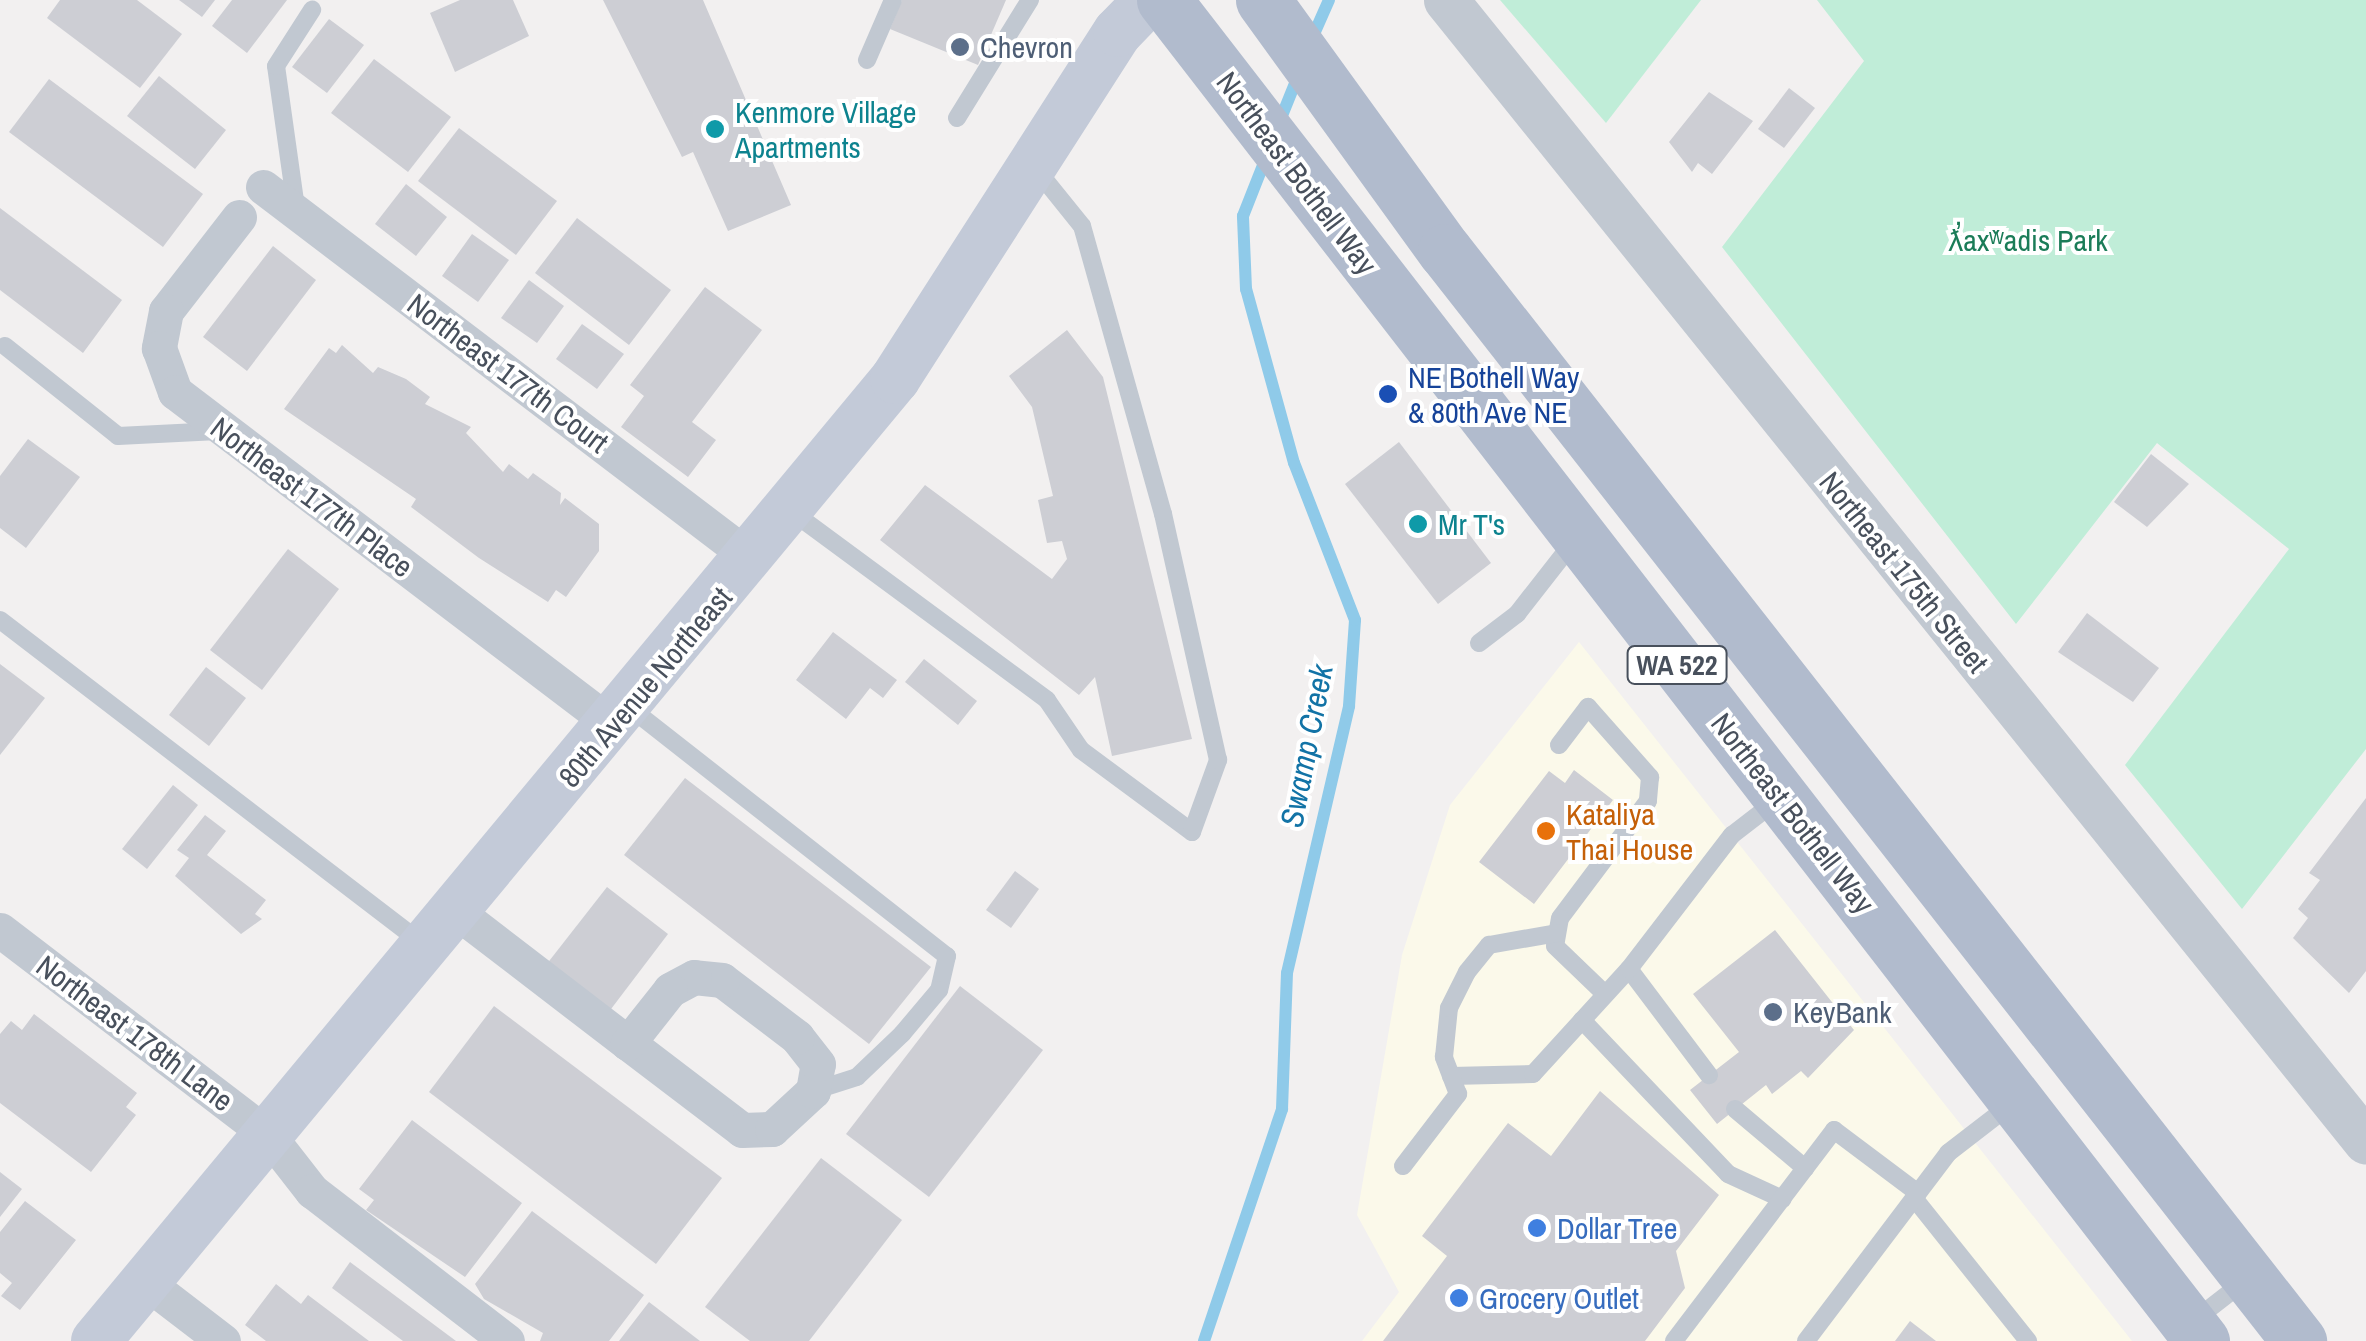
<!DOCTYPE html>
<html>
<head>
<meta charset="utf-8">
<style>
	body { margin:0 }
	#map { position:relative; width:2366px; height:1341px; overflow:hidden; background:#f2f0f0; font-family:"Archivo Narrow",sans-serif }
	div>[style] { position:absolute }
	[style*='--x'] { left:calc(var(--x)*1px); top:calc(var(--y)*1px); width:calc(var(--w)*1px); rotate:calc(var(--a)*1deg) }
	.commercial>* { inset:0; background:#fbf9ea }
	.green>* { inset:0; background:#c0edd8 }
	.stream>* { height:12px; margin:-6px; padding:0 6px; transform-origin:6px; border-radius:6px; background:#8fcae9 }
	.building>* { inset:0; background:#cdced4 }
	.service>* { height:18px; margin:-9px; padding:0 9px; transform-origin:9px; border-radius:9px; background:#c1c8d1 }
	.minor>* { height:35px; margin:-17.5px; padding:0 17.5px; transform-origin:17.5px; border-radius:17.5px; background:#c1c8d1 }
	.tertiary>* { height:45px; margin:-22.5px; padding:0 22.5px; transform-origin:22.5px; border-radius:22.5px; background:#c1c8d1 }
	.secondary>* { height:50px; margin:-25px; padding:0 25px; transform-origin:25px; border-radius:25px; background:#c3cad8 }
	.primary>* { height:55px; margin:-27.5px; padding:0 27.5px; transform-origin:27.5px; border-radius:27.5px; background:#b1bbcd }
	.dots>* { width:28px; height:28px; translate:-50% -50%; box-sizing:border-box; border:5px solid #fff; border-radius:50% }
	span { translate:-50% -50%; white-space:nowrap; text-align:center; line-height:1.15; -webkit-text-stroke:8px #fff; paint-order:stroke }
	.shield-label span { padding:2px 8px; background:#fff; border:2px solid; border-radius:8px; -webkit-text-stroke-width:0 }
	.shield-label { font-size:28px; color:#48505c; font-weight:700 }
	.service-label { font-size:30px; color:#4e5e75 }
	.left { translate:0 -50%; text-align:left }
	.culture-label { font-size:30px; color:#0d838f }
	.street-label { font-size:30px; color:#48505c }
	.park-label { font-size:30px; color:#1b7c58 }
	.transit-label { font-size:30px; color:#164399 }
	.food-label { font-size:30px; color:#c56008 }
	.shop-label { font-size:30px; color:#366cbe }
	.water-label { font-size:32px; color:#1273a6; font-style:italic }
</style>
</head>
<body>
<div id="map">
	<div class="commercial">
		<i style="clip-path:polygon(1579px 642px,2132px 1341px,1362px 1341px,1399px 1292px,1357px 1215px,1402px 955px,1450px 805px)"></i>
	</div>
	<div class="green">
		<i style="clip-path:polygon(1500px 0,1701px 0,1606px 123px)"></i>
		<i style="clip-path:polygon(1817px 0,2366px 0,2366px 749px,2242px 909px,2125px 765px,2289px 549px,2157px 443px,2016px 624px,1722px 247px,1864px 61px)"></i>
	</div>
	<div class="stream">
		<i style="--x:1310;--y:43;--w:47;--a:-66.2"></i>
		<i style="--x:1279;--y:123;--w:51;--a:-68"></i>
		<i style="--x:1204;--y:1341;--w:245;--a:-71.4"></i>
		<i style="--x:1282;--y:1109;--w:136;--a:-87.9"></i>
		<i style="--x:1287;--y:973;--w:274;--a:-76.9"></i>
		<i style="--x:1349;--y:706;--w:86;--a:-86"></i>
		<i style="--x:1355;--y:620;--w:168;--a:-111.2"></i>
		<i style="--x:1294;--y:463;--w:180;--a:-105.4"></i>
		<i style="--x:1246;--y:289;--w:73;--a:-92.4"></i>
		<i style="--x:1243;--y:216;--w:66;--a:-68.5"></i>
	</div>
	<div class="building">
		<i style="clip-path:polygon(60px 0,137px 0,182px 34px,140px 88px,47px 18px)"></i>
		<i style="clip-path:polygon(179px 0,215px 0,202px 17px)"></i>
		<i style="clip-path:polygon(232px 0,287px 0,247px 53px,212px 26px)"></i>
		<i style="clip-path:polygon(460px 0,513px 0,529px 36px,455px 72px,430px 13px)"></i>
		<i style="clip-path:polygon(603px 0,703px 0,791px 205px,728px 231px,693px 152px,682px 157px)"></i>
		<i style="clip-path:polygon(902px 0,1006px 0,978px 65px,890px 29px)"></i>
		<i style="clip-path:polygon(329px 19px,364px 45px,327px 93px,292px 67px)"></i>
		<i style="clip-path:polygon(374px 59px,451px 117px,408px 172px,331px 113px)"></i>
		<i style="clip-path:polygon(159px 76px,226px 130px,195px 169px,127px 116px)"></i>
		<i style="clip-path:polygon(49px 79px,203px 194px,163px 247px,9px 132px)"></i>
		<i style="clip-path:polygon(1789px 88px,1815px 108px,1784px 148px,1758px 129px)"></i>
		<i style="clip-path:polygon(1709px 92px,1753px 121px,1712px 174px,1698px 163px,1692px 172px,1669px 142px)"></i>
		<i style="clip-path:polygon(459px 128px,557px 201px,516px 255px,418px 181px)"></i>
		<i style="clip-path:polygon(406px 184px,447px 217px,416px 256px,375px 224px)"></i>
		<i style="clip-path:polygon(0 208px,122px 300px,83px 353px,0 290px)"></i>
		<i style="clip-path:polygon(577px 218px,671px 290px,629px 345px,535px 273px)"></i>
		<i style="clip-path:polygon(472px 234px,509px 260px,478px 302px,442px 276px)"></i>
		<i style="clip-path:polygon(273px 246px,316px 280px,247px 371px,203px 337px)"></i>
		<i style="clip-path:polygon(529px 280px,564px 306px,537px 343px,501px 318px)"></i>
		<i style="clip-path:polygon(705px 287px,762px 330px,692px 422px,716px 440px,688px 477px,621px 427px,644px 396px,630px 385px)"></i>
		<i style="clip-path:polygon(582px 324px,624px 354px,597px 389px,556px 359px)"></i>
		<i style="clip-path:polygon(1067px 330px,1103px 377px,1192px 739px,1112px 756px,1095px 677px,1079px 695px,880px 540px,925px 485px,1052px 579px,1067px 559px,1062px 541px,1047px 543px,1038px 500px,1053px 496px,1032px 407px,1009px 376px)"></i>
		<i style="clip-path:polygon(342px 345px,373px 373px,378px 367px,406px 379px,430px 397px,425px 404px,471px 427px,466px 433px,503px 472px,509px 464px,528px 479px,533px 473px,561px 493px,560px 505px,565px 498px,599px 524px,599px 551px,566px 597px,556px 590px,548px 602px,479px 558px,411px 507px,416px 499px,284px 409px,329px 348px,336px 353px)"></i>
		<i style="clip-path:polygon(28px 439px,80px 477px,26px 548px,0 528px,0 476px)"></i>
		<i style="clip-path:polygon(1399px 442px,1491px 563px,1438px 604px,1345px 484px)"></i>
		<i style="clip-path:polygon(2151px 454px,2189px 484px,2147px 527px,2114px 502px)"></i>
		<i style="clip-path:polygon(288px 549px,339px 589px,262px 690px,210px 650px)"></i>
		<i style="clip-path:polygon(2087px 613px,2159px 668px,2133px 702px,2058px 652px)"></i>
		<i style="clip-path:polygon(833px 632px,897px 680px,883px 698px,870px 688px,846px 719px,796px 680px)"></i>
		<i style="clip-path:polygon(924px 659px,977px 701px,958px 725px,905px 682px)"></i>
		<i style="clip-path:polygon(0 664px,45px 698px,0 755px)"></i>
		<i style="clip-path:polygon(206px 667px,246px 698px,209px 746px,169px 715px)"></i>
		<i style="clip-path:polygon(1574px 770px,1613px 800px,1534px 904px,1479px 862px,1549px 771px,1565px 783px)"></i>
		<i style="clip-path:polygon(685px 778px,931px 967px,869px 1044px,624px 855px)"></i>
		<i style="clip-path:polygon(173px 785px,198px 805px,147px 869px,122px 849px)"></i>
		<i style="clip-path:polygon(2366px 798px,2366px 971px,2349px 993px,2293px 938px,2308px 918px,2298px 909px,2320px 880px,2309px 873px)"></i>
		<i style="clip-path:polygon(205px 815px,226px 831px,207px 855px,266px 900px,255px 914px,262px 919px,241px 934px,175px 876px,189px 858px,177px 850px)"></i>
		<i style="clip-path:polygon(1015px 871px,1039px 889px,1011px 928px,986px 910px)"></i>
		<i style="clip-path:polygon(607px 887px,668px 934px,608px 1013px,546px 965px)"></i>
		<i style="clip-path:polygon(1775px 930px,1854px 1030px,1808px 1078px,1801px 1071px,1772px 1094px,1766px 1085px,1717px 1124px,1690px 1090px,1739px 1052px,1693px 994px)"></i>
		<i style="clip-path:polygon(960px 986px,1043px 1050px,929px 1197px,846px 1134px)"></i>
		<i style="clip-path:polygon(494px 1006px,722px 1178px,656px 1264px,429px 1092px)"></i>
		<i style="clip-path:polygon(34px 1014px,137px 1093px,126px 1107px,136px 1115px,91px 1172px,0 1103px,0 1034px,11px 1021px,22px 1030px)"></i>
		<i style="clip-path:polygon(1600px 1091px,1719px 1195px,1676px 1251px,1685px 1288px,1645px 1341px,1383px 1341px,1447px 1256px,1422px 1236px,1508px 1123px,1551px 1156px)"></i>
		<i style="clip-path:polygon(412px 1120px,522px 1203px,465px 1277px,366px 1210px,374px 1200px,359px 1189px)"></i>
		<i style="clip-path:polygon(821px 1158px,902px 1220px,809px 1341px,750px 1341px,705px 1307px)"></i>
		<i style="clip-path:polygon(0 1172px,22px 1189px,0 1217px)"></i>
		<i style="clip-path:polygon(25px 1201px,76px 1240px,20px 1310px,1px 1296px,12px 1283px,0 1273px,0 1232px)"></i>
		<i style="clip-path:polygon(532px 1211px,644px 1295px,609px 1341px,540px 1341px,543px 1333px,484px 1299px,475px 1284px)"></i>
		<i style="clip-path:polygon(350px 1262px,456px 1341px,403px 1341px,332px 1288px)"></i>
		<i style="clip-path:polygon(276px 1284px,301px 1304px,308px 1295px,369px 1341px,266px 1341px,245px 1325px)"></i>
		<i style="clip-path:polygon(649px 1302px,700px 1341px,619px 1341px)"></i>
		<i style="clip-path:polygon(1910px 1321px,1936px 1341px,1895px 1341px)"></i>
	</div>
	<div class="service">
		<i style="--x:867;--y:60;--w:65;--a:-66.6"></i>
		<i style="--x:957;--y:118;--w:139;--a:-58.3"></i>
		<i style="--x:296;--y:208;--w:143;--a:-98"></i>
		<i style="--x:276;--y:66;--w:67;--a:-57.3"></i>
		<i style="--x:5;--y:346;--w:144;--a:38.5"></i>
		<i style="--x:118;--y:436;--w:100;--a:-2.9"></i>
		<i style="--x:791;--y:511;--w:318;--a:36.4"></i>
		<i style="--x:1047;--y:700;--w:60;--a:55.8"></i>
		<i style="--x:1081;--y:750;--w:138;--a:36.5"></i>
		<i style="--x:1192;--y:832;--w:77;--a:-70.1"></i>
		<i style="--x:1218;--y:760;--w:252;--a:-102.6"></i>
		<i style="--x:1163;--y:514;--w:299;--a:-105.7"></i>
		<i style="--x:1082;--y:226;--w:73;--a:-128.9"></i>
		<i style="--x:0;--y:620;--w:533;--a:37.45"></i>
		<i style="--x:1479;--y:643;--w:48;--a:-37.3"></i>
		<i style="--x:1517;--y:614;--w:93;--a:-52"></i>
		<i style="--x:629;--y:707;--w:404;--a:38.1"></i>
		<i style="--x:947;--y:956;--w:35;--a:103"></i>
		<i style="--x:939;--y:990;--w:57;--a:130.1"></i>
		<i style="--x:902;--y:1034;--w:62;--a:136.3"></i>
		<i style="--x:857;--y:1077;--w:46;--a:162.3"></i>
		<i style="--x:1559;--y:745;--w:48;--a:-52.7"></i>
		<i style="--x:1588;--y:707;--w:94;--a:48.5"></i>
		<i style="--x:1650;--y:777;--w:24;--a:95"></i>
		<i style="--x:1648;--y:801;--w:146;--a:126.9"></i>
		<i style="--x:1560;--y:918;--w:28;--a:100"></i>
		<i style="--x:1555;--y:946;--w:66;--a:43.8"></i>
		<i style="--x:1629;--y:969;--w:133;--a:53"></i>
		<i style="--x:1582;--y:1020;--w:212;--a:46.5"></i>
		<i style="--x:1728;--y:1174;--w:60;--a:24.8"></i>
		<i style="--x:1451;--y:1076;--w:82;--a:-1.4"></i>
		<i style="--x:1533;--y:1074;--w:142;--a:-47.6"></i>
		<i style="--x:1629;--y:969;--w:169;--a:-52.5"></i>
		<i style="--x:1732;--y:835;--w:56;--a:-37.7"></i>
		<i style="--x:1735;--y:1109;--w:92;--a:40.1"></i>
		<i style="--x:1403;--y:1166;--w:91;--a:-52.6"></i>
		<i style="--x:1458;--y:1094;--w:40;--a:-111"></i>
		<i style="--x:1444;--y:1057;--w:49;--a:-84.2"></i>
		<i style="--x:1449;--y:1008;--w:40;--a:-63.4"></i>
		<i style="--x:1467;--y:972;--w:35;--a:-51"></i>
		<i style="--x:1489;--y:945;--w:69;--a:-10"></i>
		<i style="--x:1914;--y:1198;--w:183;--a:51.4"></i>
		<i style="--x:2192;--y:1322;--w:68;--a:-37.9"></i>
		<i style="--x:1674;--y:1341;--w:265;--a:-52.8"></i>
		<i style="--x:1834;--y:1130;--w:105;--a:36.9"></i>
		<i style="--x:1806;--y:1341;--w:236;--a:-52.9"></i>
		<i style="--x:1948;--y:1153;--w:82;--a:-37.6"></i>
	</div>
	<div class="minor">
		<i style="--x:263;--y:187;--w:614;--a:37.26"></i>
		<i style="--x:239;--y:217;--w:119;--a:127.8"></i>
		<i style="--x:166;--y:311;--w:38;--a:101"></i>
		<i style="--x:159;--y:348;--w:47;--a:70"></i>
		<i style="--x:175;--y:392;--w:550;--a:37.24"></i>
		<i style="--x:457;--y:912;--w:215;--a:37.5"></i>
		<i style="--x:628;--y:1043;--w:143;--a:37.3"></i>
		<i style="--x:742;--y:1130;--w:30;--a:-2"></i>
		<i style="--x:772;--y:1129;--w:56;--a:-42.8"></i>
		<i style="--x:813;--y:1091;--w:27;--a:-80"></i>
		<i style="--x:818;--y:1064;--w:34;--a:-128"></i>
		<i style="--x:797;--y:1037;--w:94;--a:-142.8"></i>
		<i style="--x:722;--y:980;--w:28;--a:-174"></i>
		<i style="--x:694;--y:977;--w:27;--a:152"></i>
		<i style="--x:670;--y:990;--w:68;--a:128.4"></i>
		<i style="--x:0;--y:930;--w:339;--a:37.4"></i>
		<i style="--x:269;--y:1136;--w:70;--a:52"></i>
		<i style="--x:312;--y:1191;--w:246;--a:37.6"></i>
		<i style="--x:146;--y:1282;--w:97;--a:37.5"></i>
	</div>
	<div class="tertiary">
		<i style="--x:1446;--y:0;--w:1466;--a:51.14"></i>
	</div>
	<div class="secondary">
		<i style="--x:96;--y:1341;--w:1251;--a:-50.29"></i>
		<i style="--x:895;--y:379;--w:412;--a:-57.3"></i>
		<i style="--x:1118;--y:32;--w:45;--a:-45.9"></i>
	</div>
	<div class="primary">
		<i style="--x:1164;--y:0;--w:1696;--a:52.26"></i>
		<i style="--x:1263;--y:0;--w:310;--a:54.1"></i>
		<i style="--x:1445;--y:251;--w:1385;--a:51.92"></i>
	</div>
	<div class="dots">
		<i style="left:960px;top:47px;background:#5c6f8a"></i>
		<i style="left:715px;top:129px;background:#0f9aa8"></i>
		<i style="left:1388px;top:394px;background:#1a4fb4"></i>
		<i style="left:1418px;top:524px;background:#0f9aa8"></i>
		<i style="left:1546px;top:831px;background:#e8710a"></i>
		<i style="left:1773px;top:1012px;background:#5c6f8a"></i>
		<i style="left:1537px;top:1228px;background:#3f7fe0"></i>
		<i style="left:1459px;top:1298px;background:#3f7fe0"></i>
	</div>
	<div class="shield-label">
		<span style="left:1677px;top:665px">WA 522</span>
	</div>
	<div class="service-label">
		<span class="left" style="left:980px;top:47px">Chevron</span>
		<span class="left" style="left:1793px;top:1012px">KeyBank</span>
	</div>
	<div class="culture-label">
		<span class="left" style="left:735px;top:129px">Kenmore Village<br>Apartments</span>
		<span class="left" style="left:1438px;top:524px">Mr T's</span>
	</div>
	<div class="street-label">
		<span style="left:1297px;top:173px;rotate:53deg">Northeast Bothell Way</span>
		<span style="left:508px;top:373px;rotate:37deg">Northeast 177th Court</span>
		<span style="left:312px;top:497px;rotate:37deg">Northeast 177th Place</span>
		<span style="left:1904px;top:572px;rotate:51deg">Northeast 175th Street</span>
		<span style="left:645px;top:687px;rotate:-50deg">80th Avenue Northeast</span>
		<span style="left:1793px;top:813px;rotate:52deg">Northeast Bothell Way</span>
		<span style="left:135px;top:1033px;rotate:37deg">Northeast 178th Lane</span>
	</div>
	<div class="park-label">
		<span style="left:2028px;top:240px">ƛ̕ax̌ʷadis Park</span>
	</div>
	<div class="transit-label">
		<span class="left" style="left:1408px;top:394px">NE Bothell Way<br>&amp; 80th Ave NE</span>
	</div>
	<div class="food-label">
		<span class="left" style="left:1566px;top:831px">Kataliya<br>Thai House</span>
	</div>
	<div class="shop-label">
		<span class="left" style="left:1557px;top:1228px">Dollar Tree</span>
		<span class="left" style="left:1479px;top:1298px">Grocery Outlet</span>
	</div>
	<div class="water-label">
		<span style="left:1307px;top:746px;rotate:-79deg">Swamp Creek</span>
	</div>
</div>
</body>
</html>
